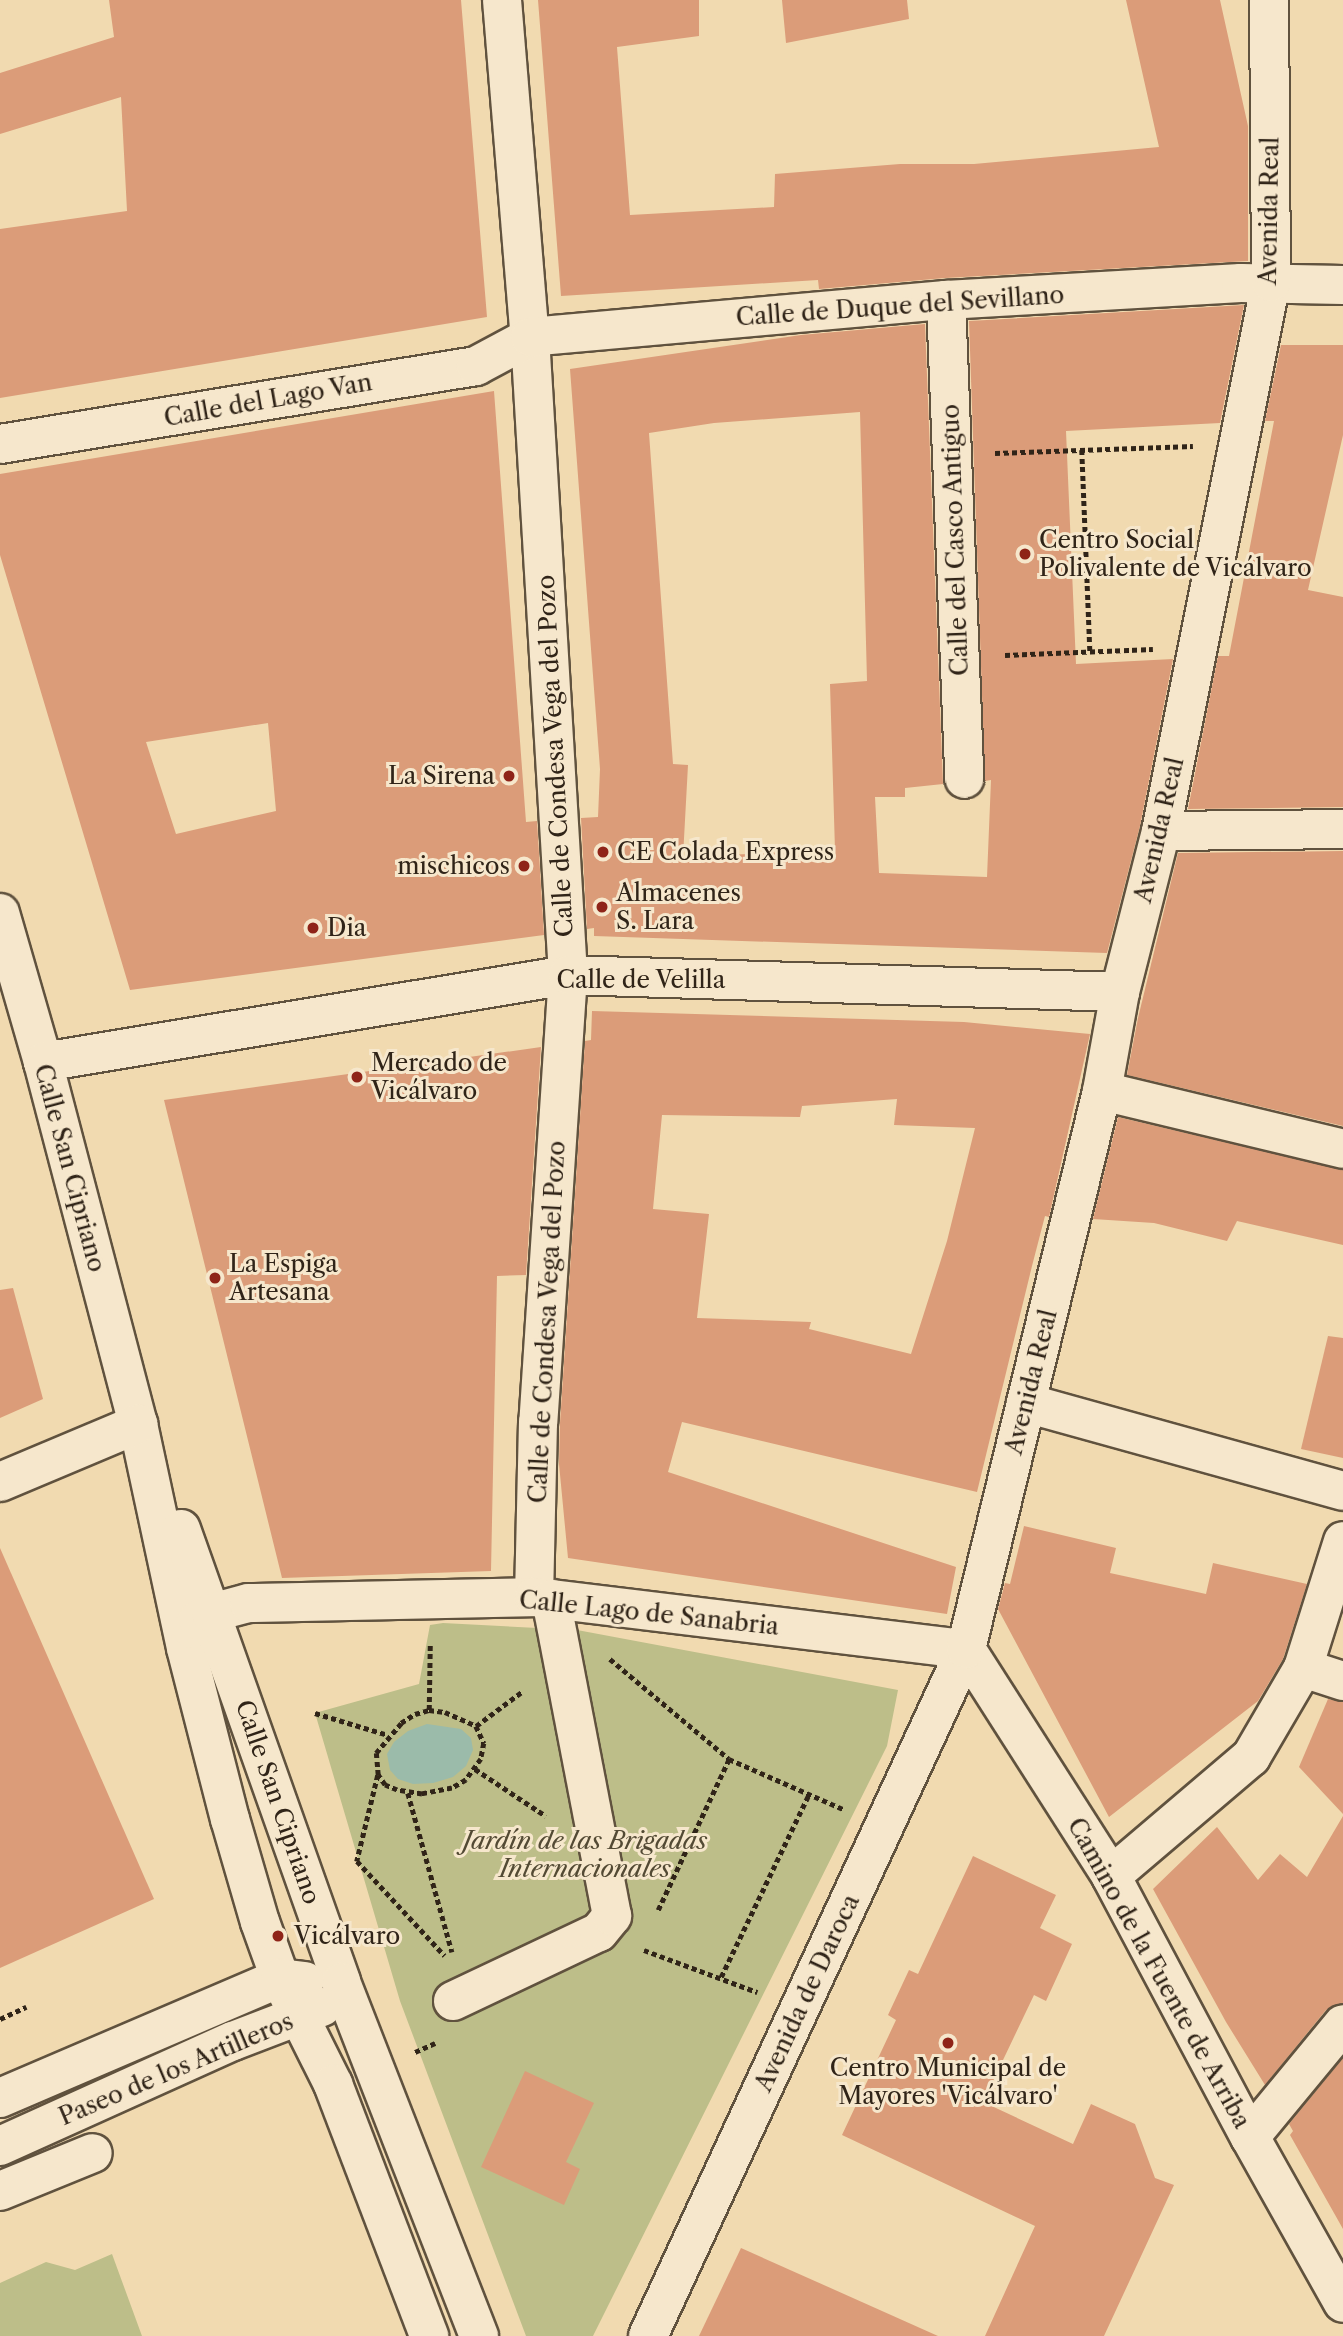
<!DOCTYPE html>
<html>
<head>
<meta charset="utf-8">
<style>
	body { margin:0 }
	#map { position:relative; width:1343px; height:2336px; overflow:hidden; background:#f1dab0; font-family:"Libre Caslon Text",serif }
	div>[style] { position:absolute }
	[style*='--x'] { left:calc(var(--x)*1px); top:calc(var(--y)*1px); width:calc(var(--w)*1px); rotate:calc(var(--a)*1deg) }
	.green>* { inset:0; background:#bdbe89 }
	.water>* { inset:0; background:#9bbbaa }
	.building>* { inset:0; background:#db9c79 }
	.path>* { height:4.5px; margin-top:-2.25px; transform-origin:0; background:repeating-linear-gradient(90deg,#302418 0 5px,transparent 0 8.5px) }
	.roads { filter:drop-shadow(2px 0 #60523e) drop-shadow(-2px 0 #60523e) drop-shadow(0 2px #60523e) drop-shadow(0 -2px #60523e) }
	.minor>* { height:38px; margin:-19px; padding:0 19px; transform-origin:19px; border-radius:19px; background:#f6e7cc }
	.dots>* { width:19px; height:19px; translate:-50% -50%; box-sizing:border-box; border:4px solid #f6e7cc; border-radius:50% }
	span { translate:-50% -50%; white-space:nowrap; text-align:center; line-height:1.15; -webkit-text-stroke:6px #f6e7cc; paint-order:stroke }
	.street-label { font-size:24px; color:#302418 }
	.poi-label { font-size:24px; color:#302418 }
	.left { translate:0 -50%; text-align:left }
	.right { translate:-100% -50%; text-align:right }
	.park-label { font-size:24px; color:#534a34; font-style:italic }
</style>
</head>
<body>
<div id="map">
	<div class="green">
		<i style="clip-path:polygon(443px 1623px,577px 1630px,898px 1690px,887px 1746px,593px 2336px,526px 2336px,400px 2001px,315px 1713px,419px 1684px,430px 1625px)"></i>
		<i style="clip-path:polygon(112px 2254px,142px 2336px,0 2336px,0 2283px,46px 2262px,75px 2270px)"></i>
	</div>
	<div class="water">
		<i style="clip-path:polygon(427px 1724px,461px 1729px,471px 1738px,473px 1750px,466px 1766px,453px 1777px,433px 1783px,413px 1784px,398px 1779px,390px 1770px,387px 1754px,394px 1742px,408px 1731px)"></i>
	</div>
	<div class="building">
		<i style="clip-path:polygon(109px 0,461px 0,487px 317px,0 398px,0 229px,127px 211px,121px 97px,0 134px,0 73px,114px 37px)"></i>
		<i style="clip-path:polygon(538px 0,699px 0,699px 36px,617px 47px,630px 215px,774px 207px,775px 174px,900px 164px,974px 164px,1159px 147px,1126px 0,1220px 0,1248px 126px,1248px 261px,945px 278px,819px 289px,818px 280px,561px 296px)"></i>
		<i style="clip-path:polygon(782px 0,907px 0,909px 19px,786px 43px)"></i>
		<i style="clip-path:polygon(evenodd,1244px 305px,1220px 423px,1066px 431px,1076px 664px,1173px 659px,1140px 826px,1107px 953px,594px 936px,594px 928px,587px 929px,581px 818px,598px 817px,600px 769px,570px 369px,801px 335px,925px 324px,943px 784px,905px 788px,905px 797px,875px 797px,879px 873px,987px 877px,991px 780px,985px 781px,969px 321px,1244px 305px,860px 412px,867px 681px,830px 684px,835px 850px,683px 857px,688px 765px,673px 764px,649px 433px,714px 423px,860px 412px)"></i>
		<i style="clip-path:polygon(1281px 345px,1343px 345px,1343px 435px,1308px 590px,1343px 597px,1343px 807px,1188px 809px,1218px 656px,1229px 656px,1274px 421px,1265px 421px)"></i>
		<i style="clip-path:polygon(evenodd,494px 391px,526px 822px,537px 821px,544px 935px,130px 990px,0 555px,0 474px,494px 391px,268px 723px,276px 811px,176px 834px,146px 742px,268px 723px)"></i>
		<i style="clip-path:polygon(1343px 851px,1343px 1126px,1127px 1075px,1138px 1018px,1178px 853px)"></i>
		<i style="clip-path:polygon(evenodd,592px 1011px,964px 1022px,1090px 1034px,1049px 1217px,1045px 1216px,1032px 1266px,977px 1492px,682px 1422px,668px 1472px,956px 1567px,947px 1614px,568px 1558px,559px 1464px,560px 1423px,585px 1041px,591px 1040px,592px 1011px,897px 1099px,894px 1125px,975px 1128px,947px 1241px,911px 1354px,809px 1329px,811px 1322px,697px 1318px,709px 1214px,653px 1209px,662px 1115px,800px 1117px,802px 1106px,897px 1099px)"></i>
		<i style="clip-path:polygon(541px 1047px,526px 1275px,497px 1276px,491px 1571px,282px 1578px,164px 1100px)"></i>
		<i style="clip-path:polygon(1118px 1117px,1343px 1170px,1343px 1245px,1237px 1221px,1227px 1241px,1154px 1223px,1093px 1219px)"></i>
		<i style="clip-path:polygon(13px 1288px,43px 1399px,0 1418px,0 1290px)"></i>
		<i style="clip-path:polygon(1328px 1336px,1343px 1338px,1343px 1458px,1301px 1449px)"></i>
		<i style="clip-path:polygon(1024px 1526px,1116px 1548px,1110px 1573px,1206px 1594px,1213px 1563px,1307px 1584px,1283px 1659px,1258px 1701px,1109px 1817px,998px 1609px,1005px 1583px,1010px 1584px)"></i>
		<i style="clip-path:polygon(0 1548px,154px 1899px,0 1968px)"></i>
		<i style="clip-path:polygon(1328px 1699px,1343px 1702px,1343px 1814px,1299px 1767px)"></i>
		<i style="clip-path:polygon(1343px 1816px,1343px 2003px,1326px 2010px,1265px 2085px,1226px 2022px,1153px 1889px,1217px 1827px,1258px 1880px,1280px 1854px,1307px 1877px)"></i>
		<i style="clip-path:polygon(973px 1856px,1056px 1895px,1040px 1928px,1072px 1944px,1046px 2001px,1034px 1995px,983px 2102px,1073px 2144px,1091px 2104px,1135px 2124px,1155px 2178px,1174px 2185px,1104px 2336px,985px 2336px,1035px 2226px,842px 2135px,896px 2020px,888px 2015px,909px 1970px,918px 1974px)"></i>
		<i style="clip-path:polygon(1343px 2058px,1343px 2229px,1290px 2135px,1293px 2131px,1289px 2124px)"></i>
		<i style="clip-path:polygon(525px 2071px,594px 2103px,566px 2162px,580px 2169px,564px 2205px,481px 2167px)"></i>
		<i style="clip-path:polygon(741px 2248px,938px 2336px,699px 2336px)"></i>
	</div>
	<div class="path">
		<i style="--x:1082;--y:450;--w:201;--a:87.7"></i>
		<i style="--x:995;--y:453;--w:198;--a:-2"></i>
		<i style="--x:1005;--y:655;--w:148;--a:-2.3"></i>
		<i style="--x:610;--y:1659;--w:155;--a:40"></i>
		<i style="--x:729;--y:1759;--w:127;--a:23.7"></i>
		<i style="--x:429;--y:1710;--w:16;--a:7"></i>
		<i style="--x:445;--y:1712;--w:34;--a:24"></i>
		<i style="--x:476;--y:1726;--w:19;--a:65"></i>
		<i style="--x:484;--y:1743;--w:16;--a:101"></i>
		<i style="--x:481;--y:1759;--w:26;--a:126"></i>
		<i style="--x:466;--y:1780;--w:16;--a:150"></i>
		<i style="--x:452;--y:1788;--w:31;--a:169"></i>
		<i style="--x:422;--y:1794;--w:25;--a:-171"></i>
		<i style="--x:397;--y:1790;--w:13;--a:-157"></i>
		<i style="--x:385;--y:1785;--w:12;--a:-125"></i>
		<i style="--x:378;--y:1775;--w:22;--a:-95"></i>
		<i style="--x:376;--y:1753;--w:39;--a:-50"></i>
		<i style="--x:401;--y:1723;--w:17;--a:-33"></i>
		<i style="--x:415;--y:1714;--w:15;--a:-16"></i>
		<i style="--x:429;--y:1710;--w:65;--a:-89.1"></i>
		<i style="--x:315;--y:1713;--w:76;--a:16.8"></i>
		<i style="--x:476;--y:1726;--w:59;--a:-36.7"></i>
		<i style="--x:475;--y:1769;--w:85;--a:33.5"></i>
		<i style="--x:378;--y:1775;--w:89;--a:103.7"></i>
		<i style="--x:357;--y:1861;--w:129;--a:47.2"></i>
		<i style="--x:408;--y:1793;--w:165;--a:74.5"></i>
		<i style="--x:658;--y:1910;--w:167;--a:-64.8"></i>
		<i style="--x:644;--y:1950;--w:121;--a:20.4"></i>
		<i style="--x:721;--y:1977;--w:203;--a:-64.3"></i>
		<i style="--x:0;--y:2019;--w:29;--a:-25"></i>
		<i style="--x:415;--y:2052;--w:22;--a:-24"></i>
	</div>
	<div class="roads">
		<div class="minor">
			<i style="--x:502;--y:0;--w:338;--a:85.3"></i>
			<i style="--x:530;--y:337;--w:639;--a:86.59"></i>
			<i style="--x:568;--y:975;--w:448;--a:93.8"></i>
			<i style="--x:538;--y:1422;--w:175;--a:91.3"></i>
			<i style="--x:946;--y:300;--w:479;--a:87.8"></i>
			<i style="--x:0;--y:444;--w:482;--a:-9.3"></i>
			<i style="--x:476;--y:366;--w:61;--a:-28.2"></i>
			<i style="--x:530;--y:337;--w:418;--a:-5.1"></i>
			<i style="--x:946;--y:300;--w:295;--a:-3.3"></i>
			<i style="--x:1241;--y:283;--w:102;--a:1.1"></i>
			<i style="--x:1161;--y:831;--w:182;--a:-0.6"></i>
			<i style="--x:0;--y:913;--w:155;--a:73.9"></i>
			<i style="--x:43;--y:1062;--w:374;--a:75.3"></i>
			<i style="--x:138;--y:1424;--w:229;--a:77.9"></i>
			<i style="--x:186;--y:1648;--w:177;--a:75.6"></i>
			<i style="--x:230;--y:1819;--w:107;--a:73.8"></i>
			<i style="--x:260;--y:1922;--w:59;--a:70.3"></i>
			<i style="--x:280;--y:1978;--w:119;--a:63.4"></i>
			<i style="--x:333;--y:2084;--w:270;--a:69.1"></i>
			<i style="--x:43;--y:1062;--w:532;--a:-9.41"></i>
			<i style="--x:568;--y:975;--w:552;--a:1.76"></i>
			<i style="--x:1102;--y:1091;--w:248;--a:13.5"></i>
			<i style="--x:1026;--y:1403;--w:329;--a:15.5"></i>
			<i style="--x:0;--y:1482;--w:150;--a:-22.8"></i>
			<i style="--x:181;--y:1529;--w:480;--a:70.5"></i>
			<i style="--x:341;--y:1982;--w:380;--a:68.7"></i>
			<i style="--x:192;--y:1629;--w:11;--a:-56"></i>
			<i style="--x:198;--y:1620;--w:15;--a:-28"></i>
			<i style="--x:211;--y:1613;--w:39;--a:-15"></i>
			<i style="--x:249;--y:1603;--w:285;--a:-1.2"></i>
			<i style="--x:534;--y:1597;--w:435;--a:6.9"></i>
			<i style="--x:966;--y:1649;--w:269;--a:57.4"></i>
			<i style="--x:1111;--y:1876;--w:296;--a:62"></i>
			<i style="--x:1250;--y:2137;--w:190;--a:60.7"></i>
			<i style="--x:1303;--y:1668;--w:42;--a:18"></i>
			<i style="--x:1111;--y:1876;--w:184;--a:-40.4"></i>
			<i style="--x:1251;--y:1757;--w:103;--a:-59.7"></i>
			<i style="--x:1303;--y:1668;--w:133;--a:-72.5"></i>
			<i style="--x:453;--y:2001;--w:161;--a:-25.3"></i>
			<i style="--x:599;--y:1932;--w:21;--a:-51"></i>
			<i style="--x:612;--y:1916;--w:323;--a:-100.9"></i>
			<i style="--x:0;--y:2098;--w:305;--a:-23.2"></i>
			<i style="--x:280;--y:1978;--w:25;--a:7"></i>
			<i style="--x:1250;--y:2137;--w:146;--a:-50.5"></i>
			<i style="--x:0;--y:2146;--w:256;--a:-24.3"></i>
			<i style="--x:233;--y:2041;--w:95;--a:-20.9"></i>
			<i style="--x:0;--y:2191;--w:100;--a:-22.2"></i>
			<i style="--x:648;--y:2336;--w:757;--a:-65.16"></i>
			<i style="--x:966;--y:1649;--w:574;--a:-76.3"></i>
			<i style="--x:1102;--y:1091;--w:101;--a:-79.7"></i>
			<i style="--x:1120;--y:992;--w:166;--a:-75.7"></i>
			<i style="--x:1161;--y:831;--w:560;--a:-78.67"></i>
			<i style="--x:1271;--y:282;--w:282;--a:-90.4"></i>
		</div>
	</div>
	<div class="dots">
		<i style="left:1025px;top:554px;background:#8f2418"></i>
		<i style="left:509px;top:776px;background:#8f2418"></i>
		<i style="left:603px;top:852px;background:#8f2418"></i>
		<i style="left:524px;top:866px;background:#8f2418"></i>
		<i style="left:602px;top:907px;background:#8f2418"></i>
		<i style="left:313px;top:928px;background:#8f2418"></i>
		<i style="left:357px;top:1077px;background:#8f2418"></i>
		<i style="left:215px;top:1278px;background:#8f2418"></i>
		<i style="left:278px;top:1936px;background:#8f2418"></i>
		<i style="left:948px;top:2043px;background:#8f2418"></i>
	</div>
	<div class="street-label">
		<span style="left:1269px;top:211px;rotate:-89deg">Avenida Real</span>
		<span style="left:900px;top:306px;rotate:-4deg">Calle de Duque del Sevillano</span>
		<span style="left:268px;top:400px;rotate:-10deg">Calle del Lago Van</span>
		<span style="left:955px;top:540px;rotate:-92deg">Calle del Casco Antiguo</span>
		<span style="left:555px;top:756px;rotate:-93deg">Calle de Condesa Vega del Pozo</span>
		<span style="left:1159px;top:830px;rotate:-77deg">Avenida Real</span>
		<span style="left:641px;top:980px">Calle de Velilla</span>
		<span style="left:70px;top:1168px;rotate:75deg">Calle San Cipriano</span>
		<span style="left:547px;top:1322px;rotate:-87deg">Calle de Condesa Vega del Pozo</span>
		<span style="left:1031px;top:1382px;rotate:-76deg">Avenida Real</span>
		<span style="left:649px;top:1613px;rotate:6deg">Calle Lago de Sanabria</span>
		<span style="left:278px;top:1802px;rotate:71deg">Calle San Cipriano</span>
		<span style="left:1159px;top:1973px;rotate:61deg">Camino de la Fuente de Arriba</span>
		<span style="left:807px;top:1993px;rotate:-65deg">Avenida de Daroca</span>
		<span style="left:176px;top:2069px;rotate:-23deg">Paseo de los Artilleros</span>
	</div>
	<div class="poi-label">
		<span class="left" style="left:1039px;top:554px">Centro Social<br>Polivalente de Vicálvaro</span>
		<span class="right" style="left:495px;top:776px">La Sirena</span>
		<span class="left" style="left:617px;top:852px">CE Colada Express</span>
		<span class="right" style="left:510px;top:866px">mischicos</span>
		<span class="left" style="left:616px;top:907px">Almacenes<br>S. Lara</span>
		<span class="left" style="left:327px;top:928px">Dia</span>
		<span class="left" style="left:371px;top:1077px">Mercado de<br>Vicálvaro</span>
		<span class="left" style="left:229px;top:1278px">La Espiga<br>Artesana</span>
		<span class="left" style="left:294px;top:1936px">Vicálvaro</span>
		<span style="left:948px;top:2082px">Centro Municipal de<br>Mayores 'Vicálvaro'</span>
	</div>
	<div class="park-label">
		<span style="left:585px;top:1855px">Jardín de las Brigadas<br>Internacionales</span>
	</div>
</div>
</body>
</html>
